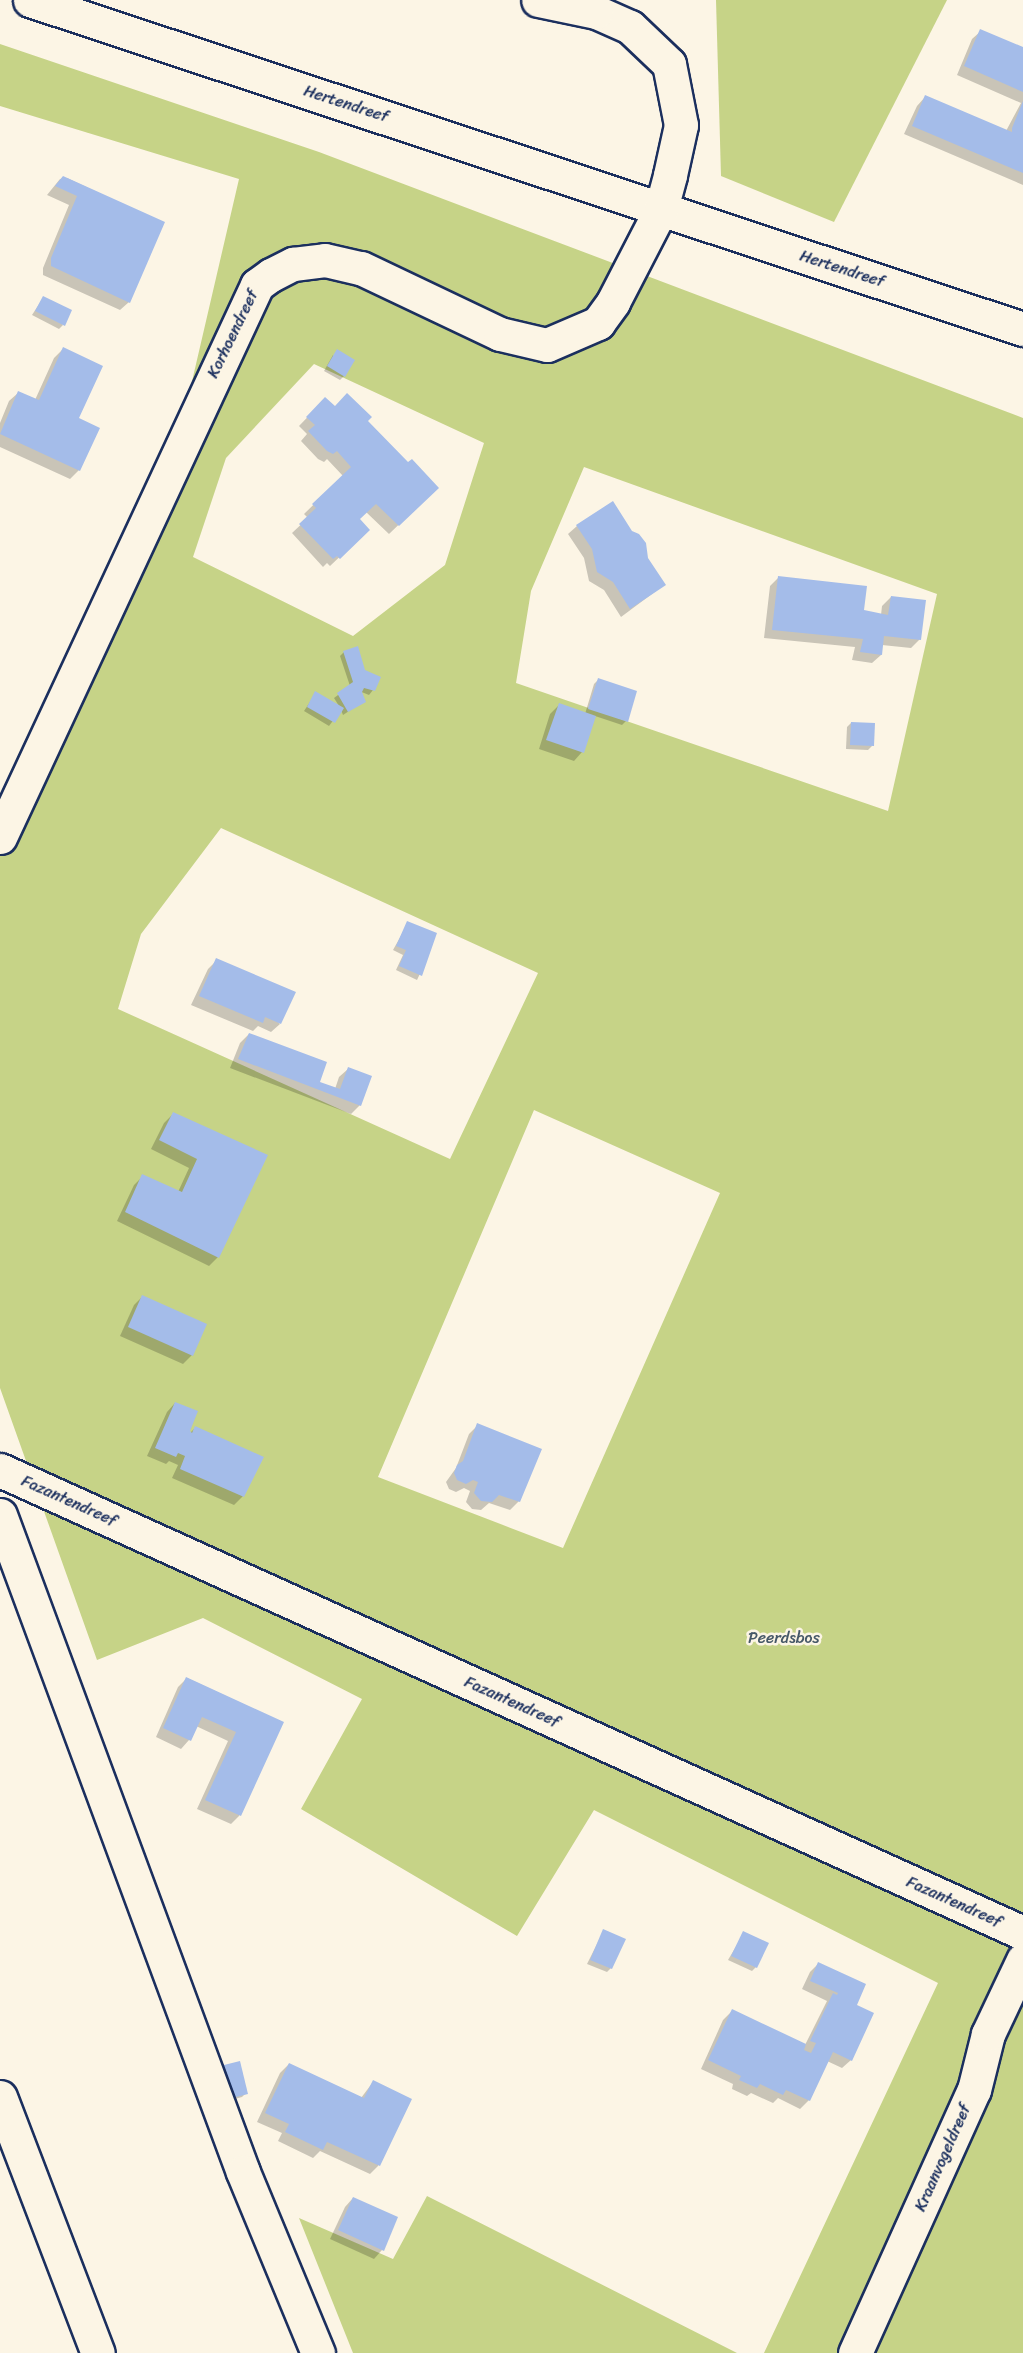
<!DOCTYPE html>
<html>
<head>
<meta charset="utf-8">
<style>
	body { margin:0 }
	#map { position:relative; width:1023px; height:2353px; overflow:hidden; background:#fcf5e5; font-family:Sriracha,sans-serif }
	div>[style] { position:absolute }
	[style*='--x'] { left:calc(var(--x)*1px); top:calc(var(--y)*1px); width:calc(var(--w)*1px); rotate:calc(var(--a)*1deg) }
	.green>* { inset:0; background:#c6d387 }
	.shadow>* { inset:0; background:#0003 }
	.building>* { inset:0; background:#a4bce9 }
	.roads { filter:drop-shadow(2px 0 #1b2f5e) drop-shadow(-2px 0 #1b2f5e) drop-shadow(0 2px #1b2f5e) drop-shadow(0 -2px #1b2f5e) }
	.minor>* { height:33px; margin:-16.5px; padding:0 16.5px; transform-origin:16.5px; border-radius:16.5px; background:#fcf5e5 }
	.highway>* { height:33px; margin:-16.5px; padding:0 16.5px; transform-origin:16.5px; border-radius:16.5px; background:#fcf5e5 }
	span { translate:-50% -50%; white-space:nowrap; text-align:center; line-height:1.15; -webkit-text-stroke:5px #fcf5e5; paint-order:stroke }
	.street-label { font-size:16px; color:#1b2f5e }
	.park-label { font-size:16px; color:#465868 }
</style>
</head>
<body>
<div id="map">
	<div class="green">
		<i style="clip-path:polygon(716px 0,947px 0,834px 222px,721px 176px)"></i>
		<i style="clip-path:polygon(evenodd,0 44px,319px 152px,1023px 418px,1023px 2353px,764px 2353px,938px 1983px,594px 1810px,517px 1936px,301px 1809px,362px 1699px,203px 1618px,97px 1660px,0 1388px,0 842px,180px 433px,239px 179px,0 106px,0 44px,314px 364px,484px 443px,445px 565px,353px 636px,193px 557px,226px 458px,314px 364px,0 44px,584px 467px,937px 594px,888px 811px,516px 683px,531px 591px,584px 467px,0 44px,221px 828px,538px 973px,450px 1159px,118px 1009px,141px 934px,221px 828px,0 44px,534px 1110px,720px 1193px,563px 1548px,378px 1477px,534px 1110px)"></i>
		<i style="clip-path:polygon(427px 2196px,737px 2353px,353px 2353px,299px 2218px,393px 2259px)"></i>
	</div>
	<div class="shadow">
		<i style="clip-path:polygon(981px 31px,1023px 49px,1023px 185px,904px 134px,917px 106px,925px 97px,1006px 131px,1021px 103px,957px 75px,972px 39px)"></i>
		<i style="clip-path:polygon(67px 178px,163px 223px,129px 302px,120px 310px,43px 275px,43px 268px,69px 205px,47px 195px,60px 179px)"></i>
		<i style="clip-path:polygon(43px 298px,63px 325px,59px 329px,32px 315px)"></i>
		<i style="clip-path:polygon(63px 349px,79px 470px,70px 479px,0 447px,0 423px,9px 401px,18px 393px,35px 400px,54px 358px)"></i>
		<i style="clip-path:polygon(333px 355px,344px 376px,340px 380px,324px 371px)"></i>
		<i style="clip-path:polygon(325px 399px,335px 408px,366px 421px,408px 464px,437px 488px,389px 534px,366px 512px,358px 519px,368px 530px,330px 566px,327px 563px,323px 567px,292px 533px,308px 518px,304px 514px,343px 476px,327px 459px,324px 462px,318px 459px,301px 441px,307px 434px,299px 426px)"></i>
		<i style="clip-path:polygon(577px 526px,631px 532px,664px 585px,621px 617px,604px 590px,589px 581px,584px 558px,568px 534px)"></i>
		<i style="clip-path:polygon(779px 577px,862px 612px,881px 615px,882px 606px,891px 597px,920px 639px,911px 648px,882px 645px,881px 655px,872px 663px,852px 660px,855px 647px,764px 638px,770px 586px)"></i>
		<i style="clip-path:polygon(344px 652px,363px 671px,373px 690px,369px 695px,359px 691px,364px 701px,343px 715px,341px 710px,329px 726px,304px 711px,316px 693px,339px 706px,334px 698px,350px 686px,340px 656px)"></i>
		<i style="clip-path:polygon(598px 680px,626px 721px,622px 725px,595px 716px,582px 752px,574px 761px,539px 749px,550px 714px,559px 705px,585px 714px,594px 684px)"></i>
		<i style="clip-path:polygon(851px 723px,872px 746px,868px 750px,846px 749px,847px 727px)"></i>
		<i style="clip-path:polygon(408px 923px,427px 959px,417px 980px,396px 970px,403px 955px,393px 950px)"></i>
		<i style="clip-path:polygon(217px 960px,280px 1024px,271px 1032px,258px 1026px,253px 1031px,191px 1005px,208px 969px)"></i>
		<i style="clip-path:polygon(249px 1034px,318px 1082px,335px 1089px,339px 1077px,348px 1069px,360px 1105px,351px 1114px,230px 1068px,240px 1043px)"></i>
		<i style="clip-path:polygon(173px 1114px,266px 1156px,218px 1257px,209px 1266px,117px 1221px,134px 1185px,143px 1176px,178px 1192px,189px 1168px,151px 1149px,164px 1123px)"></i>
		<i style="clip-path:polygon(142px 1297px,192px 1355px,183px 1364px,120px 1336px,134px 1305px)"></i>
		<i style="clip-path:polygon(175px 1403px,188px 1432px,190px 1433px,195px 1428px,243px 1496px,234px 1505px,172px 1478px,178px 1465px,169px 1461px,166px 1464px,147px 1456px,167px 1412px)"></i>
		<i style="clip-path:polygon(478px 1425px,519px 1501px,510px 1510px,489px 1503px,481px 1510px,472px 1509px,466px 1502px,470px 1491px,464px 1488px,456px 1492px,449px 1489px,446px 1482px,456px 1468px,469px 1434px)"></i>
		<i style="clip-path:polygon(187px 1678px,282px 1722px,239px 1816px,231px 1824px,197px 1809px,228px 1741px,196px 1726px,189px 1740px,181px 1749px,156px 1737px,178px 1687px)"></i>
		<i style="clip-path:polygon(604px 1930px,611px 1968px,607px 1972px,587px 1964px)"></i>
		<i style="clip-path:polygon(744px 1933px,756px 1967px,752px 1971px,728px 1960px)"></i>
		<i style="clip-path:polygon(818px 1964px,855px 2006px,851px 2060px,842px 2068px,827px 2061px,809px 2100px,800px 2109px,778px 2098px,773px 2103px,751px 2093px,747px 2096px,732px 2089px,733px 2084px,701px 2069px,723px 2020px,732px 2011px,805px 2045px,827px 2001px,802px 1989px,810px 1972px)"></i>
		<i style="clip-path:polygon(289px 2064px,361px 2098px,373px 2082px,410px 2099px,378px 2166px,370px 2174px,320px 2151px,313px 2158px,278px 2141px,282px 2133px,257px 2122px,280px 2073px)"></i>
		<i style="clip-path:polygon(216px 2071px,246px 2093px,242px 2097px,224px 2102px)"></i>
		<i style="clip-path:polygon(353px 2198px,382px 2250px,374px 2259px,330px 2239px,345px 2207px)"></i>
	</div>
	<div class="building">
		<i style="clip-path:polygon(980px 29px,1023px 47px,1023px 92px,964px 66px)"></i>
		<i style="clip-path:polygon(925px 95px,1012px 132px,1012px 128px,1023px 101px,1023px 173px,912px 126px)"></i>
		<i style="clip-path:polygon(63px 176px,165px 222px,130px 303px,51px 266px,51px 258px,77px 196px,55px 186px)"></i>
		<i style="clip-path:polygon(43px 296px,72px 310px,65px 326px,35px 311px)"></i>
		<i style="clip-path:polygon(63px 347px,103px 366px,79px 418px,100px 428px,80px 471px,0 434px,18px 391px,39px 400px)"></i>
		<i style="clip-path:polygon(337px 349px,355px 360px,345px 377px,327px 366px)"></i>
		<i style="clip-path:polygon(347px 393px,372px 417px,368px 421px,408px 462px,412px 459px,439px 488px,399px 526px,376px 504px,360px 519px,370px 530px,340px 559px,337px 556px,333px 559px,299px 524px,316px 508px,312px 504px,351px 467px,337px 451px,333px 454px,327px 451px,308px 431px,315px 425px,306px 417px,325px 397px,335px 406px)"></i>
		<i style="clip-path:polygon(613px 501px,632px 531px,639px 534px,646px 543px,648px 558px,666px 585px,630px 609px,613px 582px,597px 572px,592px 549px,576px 525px)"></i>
		<i style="clip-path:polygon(778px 576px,867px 586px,864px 610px,888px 615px,891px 596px,926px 600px,921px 640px,884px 636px,882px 655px,860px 652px,863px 639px,772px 630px)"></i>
		<i style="clip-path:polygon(358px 646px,365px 670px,381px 677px,375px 691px,364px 688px,362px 692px,366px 702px,348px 712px,337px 693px,353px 682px,343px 651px)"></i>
		<i style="clip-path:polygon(598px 678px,637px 691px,628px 722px,588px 709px)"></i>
		<i style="clip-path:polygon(315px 691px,344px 708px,335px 723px,307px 707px)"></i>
		<i style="clip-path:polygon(559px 703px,596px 716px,584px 753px,546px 740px)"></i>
		<i style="clip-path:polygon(851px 722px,875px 723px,874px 746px,850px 745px)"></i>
		<i style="clip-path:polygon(407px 921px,437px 933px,422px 976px,399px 966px,406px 950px,396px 946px)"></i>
		<i style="clip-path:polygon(216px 958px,296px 992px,281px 1024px,265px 1017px,263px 1023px,199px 996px)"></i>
		<i style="clip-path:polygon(249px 1033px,327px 1062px,320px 1082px,340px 1089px,348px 1067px,372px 1076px,361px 1106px,238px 1059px)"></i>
		<i style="clip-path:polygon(173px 1112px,268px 1155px,219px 1258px,125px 1212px,142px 1174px,182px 1192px,197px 1159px,159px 1140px)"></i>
		<i style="clip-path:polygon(142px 1295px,207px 1324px,193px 1356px,128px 1327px)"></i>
		<i style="clip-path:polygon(175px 1402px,198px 1411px,190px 1431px,192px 1433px,195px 1426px,264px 1457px,244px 1497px,180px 1469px,185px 1456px,178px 1453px,176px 1457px,155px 1448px)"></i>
		<i style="clip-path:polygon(477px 1423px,542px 1449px,520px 1502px,499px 1495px,492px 1502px,481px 1501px,474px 1493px,478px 1482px,473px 1480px,466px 1484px,457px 1480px,454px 1473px,457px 1465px,463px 1461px)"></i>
		<i style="clip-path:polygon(186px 1677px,284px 1722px,241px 1816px,205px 1800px,236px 1732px,202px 1717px,191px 1741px,163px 1728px)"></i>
		<i style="clip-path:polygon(603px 1929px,626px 1939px,612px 1969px,590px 1960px)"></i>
		<i style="clip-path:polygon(743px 1931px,769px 1943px,757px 1968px,731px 1956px)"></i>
		<i style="clip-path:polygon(818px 1962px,866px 1984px,857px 2005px,874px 2013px,852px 2061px,833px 2052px,810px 2101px,786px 2090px,783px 2095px,760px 2084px,757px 2088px,739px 2080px,741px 2076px,708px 2060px,732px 2009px,806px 2044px,804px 2050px,811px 2053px,816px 2043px,810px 2041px,833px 1993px,837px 1995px,838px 1993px,810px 1981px)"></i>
		<i style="clip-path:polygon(240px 2061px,248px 2094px,228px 2099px,220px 2066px)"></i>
		<i style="clip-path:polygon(289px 2063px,364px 2098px,373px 2080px,412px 2099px,380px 2166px,327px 2142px,323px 2150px,285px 2132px,289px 2124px,265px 2113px)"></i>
		<i style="clip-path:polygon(353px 2197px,398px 2217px,384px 2251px,338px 2230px)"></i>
	</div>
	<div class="roads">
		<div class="minor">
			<i style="--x:30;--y:0;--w:1046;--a:18.33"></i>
			<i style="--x:0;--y:837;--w:609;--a:-65.03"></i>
			<i style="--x:257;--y:285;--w:17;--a:-36"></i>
			<i style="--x:271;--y:275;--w:25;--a:-27"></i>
			<i style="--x:293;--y:264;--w:32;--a:-7"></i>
			<i style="--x:325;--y:260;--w:37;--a:13"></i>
			<i style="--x:361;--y:268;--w:154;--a:25.4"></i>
			<i style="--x:500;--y:334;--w:48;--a:13.2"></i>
			<i style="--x:547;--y:345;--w:56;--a:-23.3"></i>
			<i style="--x:598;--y:323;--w:26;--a:-54"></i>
			<i style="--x:613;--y:302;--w:105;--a:-62.7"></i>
			<i style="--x:661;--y:209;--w:35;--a:-75"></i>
			<i style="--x:670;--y:175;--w:51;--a:-77.6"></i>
			<i style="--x:681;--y:125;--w:62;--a:-101.1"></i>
			<i style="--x:669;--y:64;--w:54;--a:-136.5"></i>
			<i style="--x:630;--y:27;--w:37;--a:-156"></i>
			<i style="--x:596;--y:12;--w:59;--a:-168.3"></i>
			<i style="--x:0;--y:1470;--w:1123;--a:24.35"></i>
			<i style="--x:0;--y:1515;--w:700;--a:69.7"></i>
			<i style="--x:243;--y:2172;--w:196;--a:67.5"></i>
			<i style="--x:855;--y:2353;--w:289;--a:-65.7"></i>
			<i style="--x:974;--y:2090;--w:58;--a:-76"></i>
			<i style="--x:988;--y:2034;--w:82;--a:-64.7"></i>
		</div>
		<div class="highway">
			<i style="--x:0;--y:2097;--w:274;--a:69.1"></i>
		</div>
	</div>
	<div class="street-label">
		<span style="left:346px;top:104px;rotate:18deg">Hertendreef</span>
		<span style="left:842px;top:269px;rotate:18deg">Hertendreef</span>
		<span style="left:233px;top:334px;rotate:-64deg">Korhoendreef</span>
		<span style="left:69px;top:1501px;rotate:24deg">Fazantendreef</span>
		<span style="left:512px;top:1702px;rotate:24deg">Fazantendreef</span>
		<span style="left:954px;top:1902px;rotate:24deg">Fazantendreef</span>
		<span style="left:943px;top:2158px;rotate:-66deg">Kraanvogeldreef</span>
	</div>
	<div class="park-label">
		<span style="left:784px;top:1638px">Peerdsbos</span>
	</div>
</div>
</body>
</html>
